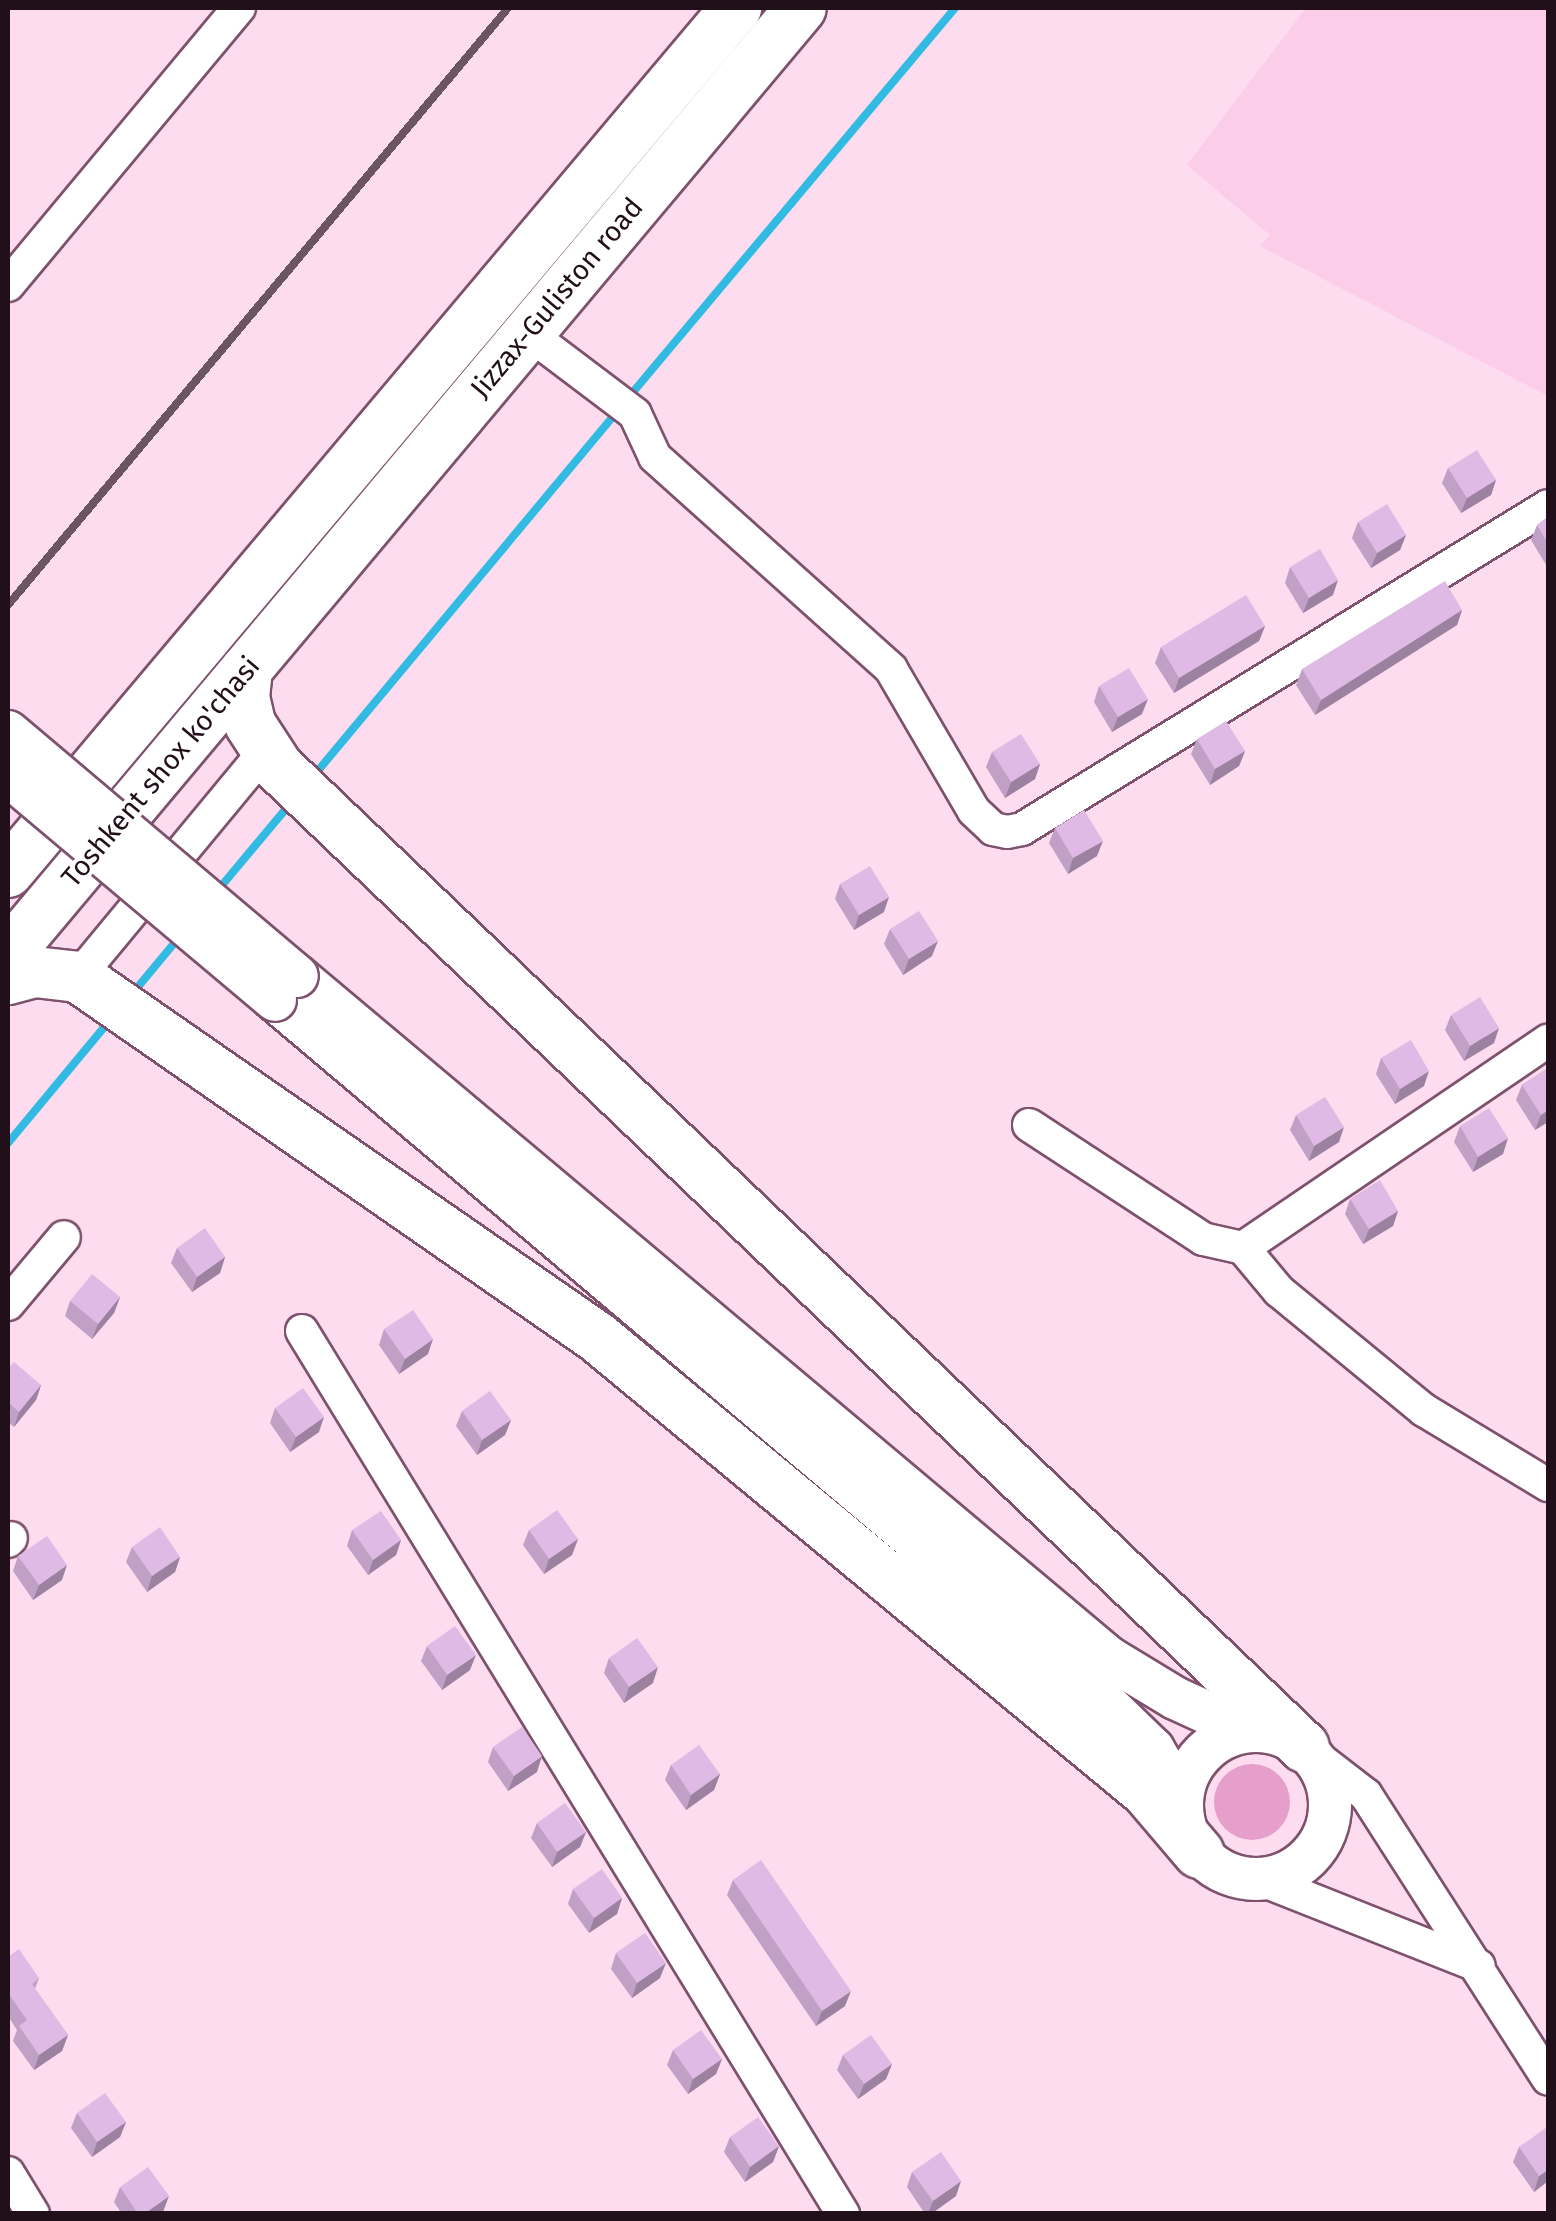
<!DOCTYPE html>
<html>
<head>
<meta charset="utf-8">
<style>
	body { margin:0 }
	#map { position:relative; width:1556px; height:2221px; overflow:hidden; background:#fcdcee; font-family:"Fira Sans",sans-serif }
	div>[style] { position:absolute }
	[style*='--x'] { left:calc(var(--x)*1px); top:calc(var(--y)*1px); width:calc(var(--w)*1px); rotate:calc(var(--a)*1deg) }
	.built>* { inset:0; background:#fccde9 }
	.green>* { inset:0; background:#e69fca }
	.round { border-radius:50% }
	.stream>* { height:8px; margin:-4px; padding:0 4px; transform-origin:4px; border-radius:4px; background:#31bbe3 }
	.roads { filter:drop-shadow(2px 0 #7e516d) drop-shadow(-2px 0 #7e516d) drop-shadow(0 2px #7e516d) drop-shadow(0 -2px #7e516d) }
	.minor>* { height:32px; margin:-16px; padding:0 16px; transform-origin:16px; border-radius:16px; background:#fff }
	.major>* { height:42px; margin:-21px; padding:0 21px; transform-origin:21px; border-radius:21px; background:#fff }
	.major>.ring { margin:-21px; padding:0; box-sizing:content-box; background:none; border:42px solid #fff; border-radius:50% }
	.highway>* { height:50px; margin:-25px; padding:0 25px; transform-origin:25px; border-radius:25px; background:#fff }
	.rail>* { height:8px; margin:-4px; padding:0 4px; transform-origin:4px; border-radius:4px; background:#6c5563 }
	.bridges { filter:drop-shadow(2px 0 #7e516d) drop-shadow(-2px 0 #7e516d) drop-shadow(0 2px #7e516d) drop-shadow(0 -2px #7e516d) }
	.major-bridge>* { height:42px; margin:-21px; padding:0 21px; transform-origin:21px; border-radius:21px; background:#fff }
	.wall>* { inset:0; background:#c0a0c4 }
	.shaded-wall>* { inset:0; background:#9c82a0 }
	.building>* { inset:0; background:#dfbae4 }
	span { translate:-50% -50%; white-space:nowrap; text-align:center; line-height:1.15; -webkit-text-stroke:8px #fff; paint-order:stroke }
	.street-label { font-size:28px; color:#210f1a }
	.frame { position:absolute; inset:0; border:10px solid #210f1a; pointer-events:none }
</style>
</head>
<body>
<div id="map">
	<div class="built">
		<i style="clip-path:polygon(1306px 8px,1548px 8px,1548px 396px,1260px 246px,1270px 235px,1187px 165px)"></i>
	</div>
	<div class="green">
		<i class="round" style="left:1214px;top:1764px;width:76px;height:76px"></i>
	</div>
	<div class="stream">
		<i style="--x:628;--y:398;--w:509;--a:-50.02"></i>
		<i style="--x:311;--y:779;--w:476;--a:-50.2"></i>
		<i style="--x:218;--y:890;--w:111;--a:-50.1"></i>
		<i style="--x:132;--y:994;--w:77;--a:-50.3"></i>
		<i style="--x:8;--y:1143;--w:160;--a:-50.3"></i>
	</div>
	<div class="roads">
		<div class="minor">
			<i style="--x:8;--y:285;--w:361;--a:-50.2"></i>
			<i style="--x:528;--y:333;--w:134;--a:37.1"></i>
			<i style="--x:635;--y:414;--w:47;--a:65.1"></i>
			<i style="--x:655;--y:457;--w:317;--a:41.9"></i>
			<i style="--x:891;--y:669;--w:164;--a:59.7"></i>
			<i style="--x:974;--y:811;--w:26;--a:43"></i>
			<i style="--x:993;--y:829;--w:14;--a:12"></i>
			<i style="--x:1007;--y:832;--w:15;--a:-11"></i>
			<i style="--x:1022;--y:829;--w:617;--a:-31.55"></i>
			<i style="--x:78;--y:977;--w:292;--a:-50.4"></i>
			<i style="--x:1029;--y:1125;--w:208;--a:33.2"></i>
			<i style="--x:1203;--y:1239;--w:41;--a:12.7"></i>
			<i style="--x:1243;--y:1248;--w:56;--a:50.1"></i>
			<i style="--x:1279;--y:1291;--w:188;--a:39.4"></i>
			<i style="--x:1424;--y:1410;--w:145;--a:31.2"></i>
			<i style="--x:1243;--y:1248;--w:369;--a:-34.2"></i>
			<i style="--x:8;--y:1304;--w:87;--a:-50.1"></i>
			<i style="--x:302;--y:1331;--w:1036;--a:58.5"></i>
			<i style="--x:8;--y:1541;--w:4;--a:-45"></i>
			<i style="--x:1304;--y:1747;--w:78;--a:37.7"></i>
			<i style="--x:1366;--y:1795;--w:337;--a:57.3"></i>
			<i style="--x:1262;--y:1880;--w:233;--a:21.6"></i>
			<i style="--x:8;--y:2173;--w:48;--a:58.6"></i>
		</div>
		<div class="major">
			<i style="--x:297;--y:976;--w:1060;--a:40.03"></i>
			<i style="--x:1109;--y:1658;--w:77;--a:31.2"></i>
			<i style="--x:1175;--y:1698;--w:79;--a:24.6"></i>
			<i style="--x:275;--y:1000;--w:1067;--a:40.17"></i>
			<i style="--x:1090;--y:1688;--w:88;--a:44.1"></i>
			<i style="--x:1153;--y:1749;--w:58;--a:59.9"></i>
			<i class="ring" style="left:1182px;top:1731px;width:106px;height:106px"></i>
		</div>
		<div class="highway">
			<i style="--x:247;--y:669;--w:28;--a:96"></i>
			<i style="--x:244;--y:697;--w:28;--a:77"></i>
			<i style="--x:250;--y:724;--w:51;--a:56.9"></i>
			<i style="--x:278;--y:767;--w:1419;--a:43.69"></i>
			<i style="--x:8;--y:872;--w:1130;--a:-49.88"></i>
			<i style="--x:8;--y:954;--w:1234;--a:-50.03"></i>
			<i style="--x:8;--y:979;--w:28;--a:-15"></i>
			<i style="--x:35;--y:972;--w:43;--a:6.6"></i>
			<i style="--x:78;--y:977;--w:632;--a:34.75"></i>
			<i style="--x:597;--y:1337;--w:714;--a:39.6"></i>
			<i style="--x:1147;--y:1792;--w:80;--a:49.6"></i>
		</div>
	</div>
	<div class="rail">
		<i style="--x:8;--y:605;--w:779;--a:-50.05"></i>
	</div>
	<div class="bridges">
		<div class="major-bridge">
			<i style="--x:8;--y:732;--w:378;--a:40.2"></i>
			<i style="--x:8;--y:775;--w:349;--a:40.1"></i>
		</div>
	</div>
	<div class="wall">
		<i style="clip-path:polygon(1448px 468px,1496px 480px,1491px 495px,1461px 513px,1442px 483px)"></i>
		<i style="clip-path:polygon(1548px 517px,1548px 568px,1531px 540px,1537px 525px)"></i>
		<i style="clip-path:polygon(1358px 522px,1406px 535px,1400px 550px,1371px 568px,1352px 538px)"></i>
		<i style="clip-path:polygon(1290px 567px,1333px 595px,1303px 613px,1285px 583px)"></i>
		<i style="clip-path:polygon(1462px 610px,1457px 625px,1315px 715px,1296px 685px,1302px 669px)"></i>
		<i style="clip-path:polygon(1265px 626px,1259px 641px,1174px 693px,1155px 663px,1161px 647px)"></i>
		<i style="clip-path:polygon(1099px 686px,1142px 714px,1112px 732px,1094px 702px)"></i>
		<i style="clip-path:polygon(1197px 739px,1245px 751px,1239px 766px,1210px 785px,1191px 754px)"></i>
		<i style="clip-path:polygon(992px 752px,1040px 764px,1035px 779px,1005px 798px,986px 767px)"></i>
		<i style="clip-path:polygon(1055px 828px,1097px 856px,1068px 874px,1049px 843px)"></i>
		<i style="clip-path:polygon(840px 884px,884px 912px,854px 930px,835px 899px)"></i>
		<i style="clip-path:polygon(890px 929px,932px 956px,903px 975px,884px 944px)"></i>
		<i style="clip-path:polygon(1451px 1015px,1494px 1043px,1464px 1061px,1445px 1030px)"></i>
		<i style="clip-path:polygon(1381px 1058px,1424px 1086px,1395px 1104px,1376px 1074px)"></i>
		<i style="clip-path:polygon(1548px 1068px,1548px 1122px,1535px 1130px,1516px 1100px,1522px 1085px)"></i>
		<i style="clip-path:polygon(1296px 1115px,1339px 1142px,1309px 1161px,1290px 1130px)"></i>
		<i style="clip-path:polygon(1460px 1126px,1503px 1154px,1473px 1172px,1454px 1142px)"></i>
		<i style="clip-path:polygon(1350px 1199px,1398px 1211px,1393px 1226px,1363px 1244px,1345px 1214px)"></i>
		<i style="clip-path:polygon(177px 1248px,225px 1257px,220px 1273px,192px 1292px,171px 1263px)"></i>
		<i style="clip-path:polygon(120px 1297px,114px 1313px,92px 1339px,65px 1316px,70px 1301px)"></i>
		<i style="clip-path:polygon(384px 1329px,428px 1354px,399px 1374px,379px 1345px)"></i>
		<i style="clip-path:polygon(8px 1369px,41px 1385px,36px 1400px,14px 1427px,8px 1422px)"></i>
		<i style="clip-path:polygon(275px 1408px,319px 1432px,290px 1452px,270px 1423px)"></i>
		<i style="clip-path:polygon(462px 1411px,511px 1420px,505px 1435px,477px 1455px,456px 1426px)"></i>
		<i style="clip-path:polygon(352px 1530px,401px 1540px,396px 1555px,368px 1575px,347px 1546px)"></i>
		<i style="clip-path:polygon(529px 1530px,578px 1539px,572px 1555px,544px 1574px,523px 1545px)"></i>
		<i style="clip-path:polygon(132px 1547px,180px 1557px,175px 1572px,147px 1592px,126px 1562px)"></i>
		<i style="clip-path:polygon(18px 1556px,62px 1580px,33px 1600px,13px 1571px)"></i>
		<i style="clip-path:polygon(427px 1646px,470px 1670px,442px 1690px,421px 1661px)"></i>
		<i style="clip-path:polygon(609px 1658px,653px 1683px,624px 1703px,604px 1673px)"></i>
		<i style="clip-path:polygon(493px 1747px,537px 1772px,508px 1791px,488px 1762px)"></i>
		<i style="clip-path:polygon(671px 1765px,720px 1774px,714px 1790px,686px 1810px,665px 1780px)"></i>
		<i style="clip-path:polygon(537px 1823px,586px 1832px,580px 1847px,552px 1867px,531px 1838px)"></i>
		<i style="clip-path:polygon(733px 1880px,845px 2006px,816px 2026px,727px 1895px)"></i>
		<i style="clip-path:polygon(573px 1889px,622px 1898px,617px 1914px,589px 1933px,568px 1904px)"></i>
		<i style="clip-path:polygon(616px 1953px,660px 1978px,632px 1998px,611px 1969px)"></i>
		<i style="clip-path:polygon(8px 1957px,39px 1978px,35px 1989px,68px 2035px,62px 2051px,34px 2070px,13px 2041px,17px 2030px,8px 2016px)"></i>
		<i style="clip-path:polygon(673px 2050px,722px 2059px,716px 2074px,688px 2094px,667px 2065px)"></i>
		<i style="clip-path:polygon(843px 2055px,892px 2064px,886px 2079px,858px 2099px,837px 2070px)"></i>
		<i style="clip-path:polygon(77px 2113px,126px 2122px,120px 2137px,92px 2157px,71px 2128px)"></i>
		<i style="clip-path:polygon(1548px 2130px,1548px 2181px,1534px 2192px,1513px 2162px,1519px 2147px)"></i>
		<i style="clip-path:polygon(730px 2137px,779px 2146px,773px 2162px,745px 2182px,724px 2152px)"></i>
		<i style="clip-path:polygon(912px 2172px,956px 2196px,931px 2214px,925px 2214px,907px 2187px)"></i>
		<i style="clip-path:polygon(120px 2187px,163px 2212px,160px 2214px,122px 2214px,114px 2202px)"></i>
	</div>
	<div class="shaded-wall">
		<i style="clip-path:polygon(1496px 480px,1491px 495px,1461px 513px,1467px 498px)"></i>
		<i style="clip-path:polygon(1406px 535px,1400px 550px,1371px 568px,1377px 553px)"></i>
		<i style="clip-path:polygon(1338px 580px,1333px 595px,1303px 613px,1309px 598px)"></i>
		<i style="clip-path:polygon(1462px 610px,1457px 625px,1315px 715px,1321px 700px)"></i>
		<i style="clip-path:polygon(1265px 626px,1259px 641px,1174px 693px,1179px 678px)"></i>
		<i style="clip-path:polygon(1148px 699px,1142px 714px,1112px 732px,1118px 717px)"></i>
		<i style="clip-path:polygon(1245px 751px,1239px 766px,1210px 785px,1215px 769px)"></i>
		<i style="clip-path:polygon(1040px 764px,1035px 779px,1005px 798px,1011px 782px)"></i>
		<i style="clip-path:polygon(1103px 841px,1097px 856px,1068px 874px,1073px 858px)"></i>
		<i style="clip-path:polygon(889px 897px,884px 912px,854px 930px,859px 915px)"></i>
		<i style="clip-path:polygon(938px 941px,932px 956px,903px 975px,909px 959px)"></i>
		<i style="clip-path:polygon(1499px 1028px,1494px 1043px,1464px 1061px,1470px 1046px)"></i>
		<i style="clip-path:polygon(1429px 1071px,1424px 1086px,1395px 1104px,1400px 1089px)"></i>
		<i style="clip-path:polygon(1548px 1110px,1548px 1122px,1535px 1130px,1541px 1115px)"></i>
		<i style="clip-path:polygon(1344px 1127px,1339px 1142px,1309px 1161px,1314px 1146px)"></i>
		<i style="clip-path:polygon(1508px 1138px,1503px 1154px,1473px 1172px,1478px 1157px)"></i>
		<i style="clip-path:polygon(1398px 1211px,1393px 1226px,1363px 1244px,1369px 1229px)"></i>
		<i style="clip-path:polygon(225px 1257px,220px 1273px,192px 1292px,197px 1277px)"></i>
		<i style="clip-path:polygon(120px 1297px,114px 1313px,92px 1339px,98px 1324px)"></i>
		<i style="clip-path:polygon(433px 1339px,428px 1354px,399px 1374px,405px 1359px)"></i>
		<i style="clip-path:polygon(41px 1385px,36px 1400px,14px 1427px,19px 1412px)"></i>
		<i style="clip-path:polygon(324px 1417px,319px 1432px,290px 1452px,296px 1437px)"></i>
		<i style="clip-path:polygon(511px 1420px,505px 1435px,477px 1455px,482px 1440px)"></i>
		<i style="clip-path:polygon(578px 1539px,572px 1555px,544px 1574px,549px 1559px)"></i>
		<i style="clip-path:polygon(401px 1540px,396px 1555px,368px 1575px,373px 1560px)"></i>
		<i style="clip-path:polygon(180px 1557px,175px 1572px,147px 1592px,152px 1576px)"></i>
		<i style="clip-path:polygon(67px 1565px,62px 1580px,33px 1600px,39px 1585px)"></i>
		<i style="clip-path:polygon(476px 1655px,470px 1670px,442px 1690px,447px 1675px)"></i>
		<i style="clip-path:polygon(658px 1667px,653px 1683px,624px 1703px,629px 1687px)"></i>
		<i style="clip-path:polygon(542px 1756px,537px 1772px,508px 1791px,514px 1776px)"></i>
		<i style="clip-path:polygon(720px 1774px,714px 1790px,686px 1810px,691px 1795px)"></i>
		<i style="clip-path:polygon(586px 1832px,580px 1847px,552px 1867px,557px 1852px)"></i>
		<i style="clip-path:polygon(622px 1898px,617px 1914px,589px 1933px,594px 1918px)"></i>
		<i style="clip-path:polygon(666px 1963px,660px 1978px,632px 1998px,637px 1983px)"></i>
		<i style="clip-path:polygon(851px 1991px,845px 2006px,816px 2026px,822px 2011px)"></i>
		<i style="clip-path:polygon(68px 2035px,62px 2051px,34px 2070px,39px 2055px)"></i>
		<i style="clip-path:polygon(722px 2059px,716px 2074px,688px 2094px,693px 2079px)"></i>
		<i style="clip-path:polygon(892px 2064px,886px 2079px,858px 2099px,864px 2084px)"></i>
		<i style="clip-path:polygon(126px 2122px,120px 2137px,92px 2157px,97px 2142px)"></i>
		<i style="clip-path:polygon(779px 2146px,773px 2162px,745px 2182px,750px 2167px)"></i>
		<i style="clip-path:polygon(1548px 2170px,1548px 2181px,1534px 2192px,1539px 2176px)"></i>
		<i style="clip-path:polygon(961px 2181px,956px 2196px,931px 2214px,928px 2214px,933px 2201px)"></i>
		<i style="clip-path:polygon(169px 2196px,163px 2212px,160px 2214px,144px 2214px)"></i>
	</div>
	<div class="building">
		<i style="clip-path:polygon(1477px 450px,1496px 480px,1467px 498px,1448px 468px)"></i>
		<i style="clip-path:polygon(1387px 504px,1406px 535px,1377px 553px,1358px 522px)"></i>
		<i style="clip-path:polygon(1548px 517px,1548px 544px,1537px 525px)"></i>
		<i style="clip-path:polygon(1320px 549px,1338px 580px,1309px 598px,1290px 567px)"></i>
		<i style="clip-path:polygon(1445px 581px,1462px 610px,1321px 700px,1302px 669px)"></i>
		<i style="clip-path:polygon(1246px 595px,1265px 626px,1179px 678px,1161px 647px)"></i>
		<i style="clip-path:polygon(1129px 668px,1148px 699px,1118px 717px,1099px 686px)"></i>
		<i style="clip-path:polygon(1226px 721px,1245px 751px,1215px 769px,1197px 739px)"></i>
		<i style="clip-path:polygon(1021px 734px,1040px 764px,1011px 782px,992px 752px)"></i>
		<i style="clip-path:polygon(1084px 810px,1103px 841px,1073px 858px,1055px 828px)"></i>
		<i style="clip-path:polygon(870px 866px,889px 897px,859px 915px,840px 884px)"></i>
		<i style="clip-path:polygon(919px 911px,938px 941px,909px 959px,890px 929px)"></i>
		<i style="clip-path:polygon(1480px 997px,1499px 1028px,1470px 1046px,1451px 1015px)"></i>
		<i style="clip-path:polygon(1411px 1040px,1429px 1071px,1400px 1089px,1381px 1058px)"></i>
		<i style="clip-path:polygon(1548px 1068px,1548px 1110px,1541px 1115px,1522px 1085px)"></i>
		<i style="clip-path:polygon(1325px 1097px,1344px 1127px,1314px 1146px,1296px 1115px)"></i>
		<i style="clip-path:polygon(1489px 1108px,1508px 1138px,1478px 1157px,1460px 1126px)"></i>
		<i style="clip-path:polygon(1380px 1180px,1398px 1211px,1369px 1229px,1350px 1199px)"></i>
		<i style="clip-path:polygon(205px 1228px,225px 1257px,197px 1277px,177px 1248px)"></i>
		<i style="clip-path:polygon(92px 1274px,120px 1297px,98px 1324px,70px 1301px)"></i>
		<i style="clip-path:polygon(413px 1310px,433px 1339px,405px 1359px,384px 1329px)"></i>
		<i style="clip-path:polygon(14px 1362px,41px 1385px,19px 1412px,8px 1402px,8px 1369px)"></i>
		<i style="clip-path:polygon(303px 1388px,324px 1417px,296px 1437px,275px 1408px)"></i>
		<i style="clip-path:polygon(490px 1391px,511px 1420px,482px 1440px,462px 1411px)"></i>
		<i style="clip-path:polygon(557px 1510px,578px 1539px,549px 1559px,529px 1530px)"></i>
		<i style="clip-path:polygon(381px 1511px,401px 1540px,373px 1560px,352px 1530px)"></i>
		<i style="clip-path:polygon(160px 1527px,180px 1557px,152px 1576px,132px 1547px)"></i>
		<i style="clip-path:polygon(47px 1536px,67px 1565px,39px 1585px,18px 1556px)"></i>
		<i style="clip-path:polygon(455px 1626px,476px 1655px,447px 1675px,427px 1646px)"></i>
		<i style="clip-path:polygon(637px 1638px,658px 1667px,629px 1687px,609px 1658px)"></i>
		<i style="clip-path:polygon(522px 1727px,542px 1756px,514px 1776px,493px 1747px)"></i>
		<i style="clip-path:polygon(699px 1745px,720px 1774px,691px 1795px,671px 1765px)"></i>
		<i style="clip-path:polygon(565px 1803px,586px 1832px,557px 1852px,537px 1823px)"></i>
		<i style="clip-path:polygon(761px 1860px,851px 1991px,822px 2011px,733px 1880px)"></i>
		<i style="clip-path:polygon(602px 1869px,622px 1898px,594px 1918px,573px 1889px)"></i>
		<i style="clip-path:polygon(645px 1933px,666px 1963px,637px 1983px,616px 1953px)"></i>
		<i style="clip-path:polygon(19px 1949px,39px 1978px,32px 1984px,68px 2035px,39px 2055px,19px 2026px,27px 2020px,8px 1993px,8px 1957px)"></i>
		<i style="clip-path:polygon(701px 2030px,722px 2059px,693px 2079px,673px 2050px)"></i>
		<i style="clip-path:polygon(871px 2035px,892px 2064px,864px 2084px,843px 2055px)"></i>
		<i style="clip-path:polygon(105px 2093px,126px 2122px,97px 2142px,77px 2113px)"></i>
		<i style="clip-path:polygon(758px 2117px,779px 2146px,750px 2167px,730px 2137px)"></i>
		<i style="clip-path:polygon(1547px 2127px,1548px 2130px,1548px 2170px,1539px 2176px,1519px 2147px)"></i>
		<i style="clip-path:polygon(941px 2152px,961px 2181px,933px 2201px,912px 2172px)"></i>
		<i style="clip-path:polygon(148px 2167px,169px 2196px,144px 2214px,138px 2214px,120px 2187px)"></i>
	</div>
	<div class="street-label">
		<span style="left:557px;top:298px;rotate:-50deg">Jizzax-Guliston road</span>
		<span style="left:161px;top:772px;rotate:-50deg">Toshkent shox ko'chasi</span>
	</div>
	<div class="frame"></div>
</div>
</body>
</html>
